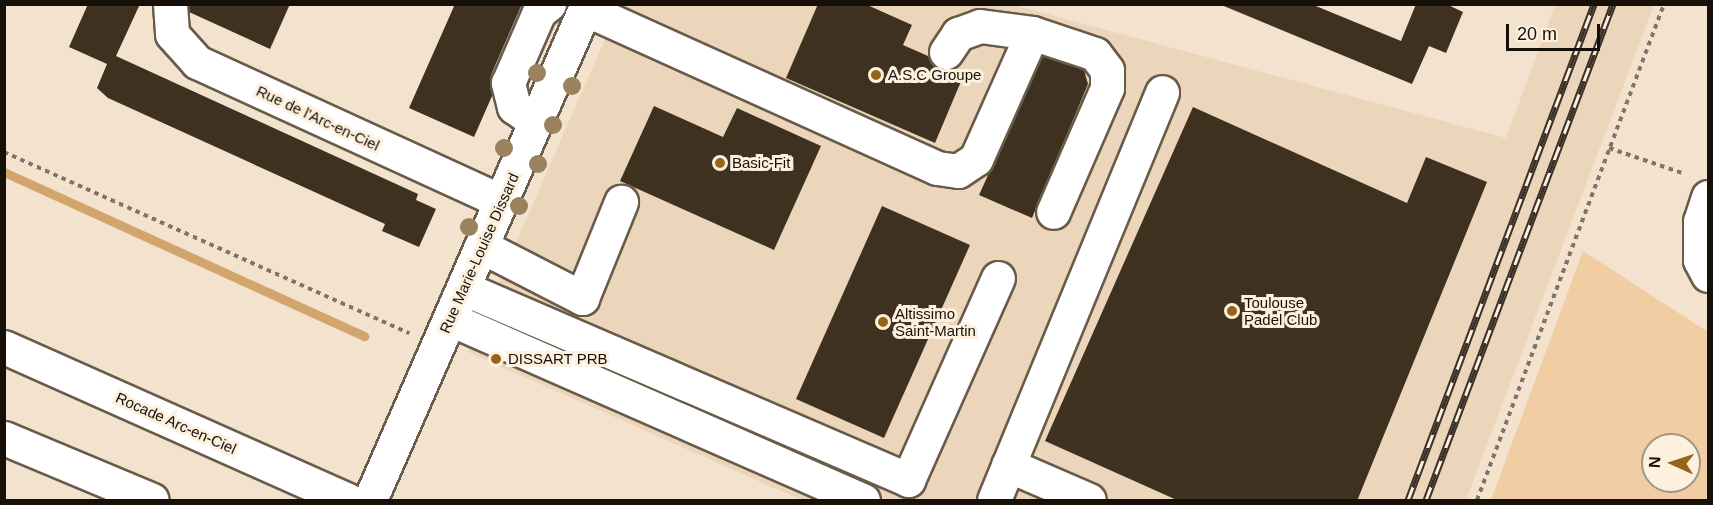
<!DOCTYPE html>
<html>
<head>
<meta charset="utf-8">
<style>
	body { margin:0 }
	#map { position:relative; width:1713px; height:505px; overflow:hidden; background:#f3e2cd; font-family:Arial,sans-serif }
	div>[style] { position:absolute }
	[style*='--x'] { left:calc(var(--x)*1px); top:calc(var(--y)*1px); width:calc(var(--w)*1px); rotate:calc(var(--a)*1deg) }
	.built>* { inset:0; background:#ecd6bb }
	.green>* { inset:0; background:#f0cda2 }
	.stream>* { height:9px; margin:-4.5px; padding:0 4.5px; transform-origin:4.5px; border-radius:4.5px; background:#d1a56c }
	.building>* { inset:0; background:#3e3120 }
	.path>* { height:4px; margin-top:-2px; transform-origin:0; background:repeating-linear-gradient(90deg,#7f7466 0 4.5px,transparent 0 9px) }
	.roads { filter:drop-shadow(2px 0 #695b49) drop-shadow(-2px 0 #695b49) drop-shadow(0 2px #695b49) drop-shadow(0 -2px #695b49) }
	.minor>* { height:33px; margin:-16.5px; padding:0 16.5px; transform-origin:16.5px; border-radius:16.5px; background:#fff }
	.highway>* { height:33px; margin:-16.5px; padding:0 16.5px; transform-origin:16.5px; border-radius:16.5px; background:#fff }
	.rail>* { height:7px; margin-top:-3.5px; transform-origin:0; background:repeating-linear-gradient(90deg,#fdf0de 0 14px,#393128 0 28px); box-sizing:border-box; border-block:2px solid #393128 }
	.trees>* { width:18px; height:18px; margin:-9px; border-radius:50%; background:#99825d }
	.dots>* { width:16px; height:16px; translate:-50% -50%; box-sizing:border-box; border:3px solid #fdf0de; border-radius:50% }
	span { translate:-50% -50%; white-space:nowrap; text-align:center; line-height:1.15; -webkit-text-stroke:6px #fdf0de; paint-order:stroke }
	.poi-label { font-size:15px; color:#161009 }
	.left { translate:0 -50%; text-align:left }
	.street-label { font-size:15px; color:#161009 }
	.frame { position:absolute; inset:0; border:6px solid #161009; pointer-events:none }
	.north { position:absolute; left:1641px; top:433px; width:60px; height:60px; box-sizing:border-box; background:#fdf0de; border:2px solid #a19689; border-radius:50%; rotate:273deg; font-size:16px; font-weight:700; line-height:24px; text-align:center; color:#161009 }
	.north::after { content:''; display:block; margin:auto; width:21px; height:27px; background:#966517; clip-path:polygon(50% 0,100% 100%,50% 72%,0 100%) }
	.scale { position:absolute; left:1506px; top:24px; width:94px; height:27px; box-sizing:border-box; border:3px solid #161009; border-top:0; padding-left:8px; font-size:18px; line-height:21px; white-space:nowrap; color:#161009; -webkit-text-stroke:4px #fdf0de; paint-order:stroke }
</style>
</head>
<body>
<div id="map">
	<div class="built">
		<i style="clip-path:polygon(620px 5px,1014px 5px,1506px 138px,1555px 5px,1654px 5px,1466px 500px,801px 500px,468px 352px)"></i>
	</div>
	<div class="green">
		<i style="clip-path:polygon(evenodd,1583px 251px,1708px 332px,1708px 500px,1491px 500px,1583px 251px,1653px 445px,1689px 445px,1689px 481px,1653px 481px,1653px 445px)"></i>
	</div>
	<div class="stream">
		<i style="--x:4;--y:172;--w:396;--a:24.5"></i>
	</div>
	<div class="building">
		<i style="clip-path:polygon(88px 4px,140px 4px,116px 56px,418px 194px,416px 200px,436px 209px,419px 247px,382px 231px,385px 224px,108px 98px,97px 88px,107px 64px,69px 47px)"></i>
		<i style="clip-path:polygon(189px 4px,290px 4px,270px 49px,189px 12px)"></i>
		<i style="clip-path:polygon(455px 4px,522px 4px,491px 75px,492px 96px,474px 137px,409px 108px)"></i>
		<i style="clip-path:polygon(818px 4px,865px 4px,912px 25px,903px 45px,928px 56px,936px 68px,965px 72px,935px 143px,786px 78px)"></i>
		<i style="clip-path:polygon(1219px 4px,1311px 4px,1401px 41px,1416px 4px,1446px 4px,1463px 12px,1446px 53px,1429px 46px,1412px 84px)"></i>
		<i style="clip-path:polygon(1042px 56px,1084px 70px,1088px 84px,1032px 218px,979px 195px)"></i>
		<i style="clip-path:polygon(654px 106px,723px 137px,737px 108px,821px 146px,774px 250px,620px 181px)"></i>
		<i style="clip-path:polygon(1193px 107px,1407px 203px,1426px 157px,1487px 182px,1357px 501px,1179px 501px,1045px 441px)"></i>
		<i style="clip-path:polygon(882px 206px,970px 245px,884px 438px,796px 399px)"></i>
	</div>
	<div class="path">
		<i style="--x:1609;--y:148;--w:80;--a:18.9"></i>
		<i style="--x:4;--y:152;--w:444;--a:24.1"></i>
		<i style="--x:1477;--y:500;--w:530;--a:-69.34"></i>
	</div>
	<div class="roads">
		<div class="minor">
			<i style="--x:170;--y:4;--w:30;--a:86"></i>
			<i style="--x:172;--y:34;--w:38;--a:48"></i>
			<i style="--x:197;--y:62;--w:334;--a:24.6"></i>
			<i style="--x:585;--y:9;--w:386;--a:24.3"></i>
			<i style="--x:937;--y:168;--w:21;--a:8"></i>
			<i style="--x:958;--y:171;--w:22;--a:-34"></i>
			<i style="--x:976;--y:159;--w:138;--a:-66"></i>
			<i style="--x:1032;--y:33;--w:66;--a:18.4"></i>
			<i style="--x:1095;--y:54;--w:20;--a:53"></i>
			<i style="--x:1107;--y:70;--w:18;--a:90"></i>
			<i style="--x:1107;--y:88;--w:135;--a:113.5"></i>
			<i style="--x:946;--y:52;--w:22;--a:-56"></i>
			<i style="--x:958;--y:34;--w:23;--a:-20"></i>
			<i style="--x:980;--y:26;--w:52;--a:7.7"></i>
			<i style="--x:535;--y:122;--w:26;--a:-144"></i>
			<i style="--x:514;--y:107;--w:25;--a:-104"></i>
			<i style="--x:508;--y:83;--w:77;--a:-66.4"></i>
			<i style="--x:539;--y:12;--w:13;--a:-39"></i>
			<i style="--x:1708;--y:197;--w:25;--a:108"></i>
			<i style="--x:1700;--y:221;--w:39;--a:90"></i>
			<i style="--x:1700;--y:260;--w:17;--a:62"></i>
			<i style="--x:481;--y:246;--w:114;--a:27.2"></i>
			<i style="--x:582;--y:298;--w:104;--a:-67.9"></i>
			<i style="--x:463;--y:288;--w:485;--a:23.3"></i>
			<i style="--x:908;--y:480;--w:221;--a:-66"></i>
			<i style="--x:450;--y:319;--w:451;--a:23.7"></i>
			<i style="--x:1008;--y:465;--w:88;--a:23.4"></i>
			<i style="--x:370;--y:500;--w:541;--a:-66.37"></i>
			<i style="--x:994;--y:500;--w:441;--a:-67.6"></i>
		</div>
		<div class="highway">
			<i style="--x:4;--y:347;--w:376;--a:24"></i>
			<i style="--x:4;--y:438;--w:160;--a:22.7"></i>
		</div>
	</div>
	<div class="rail">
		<i style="--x:1408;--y:500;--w:530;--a:-69.44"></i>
		<i style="--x:1426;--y:500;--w:530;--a:-69.34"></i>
	</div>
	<div class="trees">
		<i style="left:537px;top:73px"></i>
		<i style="left:572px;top:86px"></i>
		<i style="left:553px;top:125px"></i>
		<i style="left:504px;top:148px"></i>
		<i style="left:538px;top:164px"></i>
		<i style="left:519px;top:206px"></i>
		<i style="left:469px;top:227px"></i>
	</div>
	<div class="dots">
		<i style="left:876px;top:75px;background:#966517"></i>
		<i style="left:720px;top:163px;background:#966517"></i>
		<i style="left:1232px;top:311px;background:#966517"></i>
		<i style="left:883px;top:322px;background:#966517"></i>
		<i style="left:496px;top:359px;background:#966517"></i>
	</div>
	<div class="poi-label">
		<span class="left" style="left:888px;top:75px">A.S.C Groupe</span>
		<span class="left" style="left:732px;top:163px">Basic-Fit</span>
		<span class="left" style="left:1244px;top:311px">Toulouse<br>Padel Club</span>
		<span class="left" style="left:895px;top:322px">Altissimo<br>Saint-Martin</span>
		<span class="left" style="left:508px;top:359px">DISSART PRB</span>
	</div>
	<div class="street-label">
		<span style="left:318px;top:118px;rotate:25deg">Rue de l'Arc-en-Ciel</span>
		<span style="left:479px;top:253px;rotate:-66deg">Rue Marie-Louise Dissard</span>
		<span style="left:176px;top:423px;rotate:24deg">Rocade Arc-en-Ciel</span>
	</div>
	<div class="frame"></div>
	<div class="north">N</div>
	<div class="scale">20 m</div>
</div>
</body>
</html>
